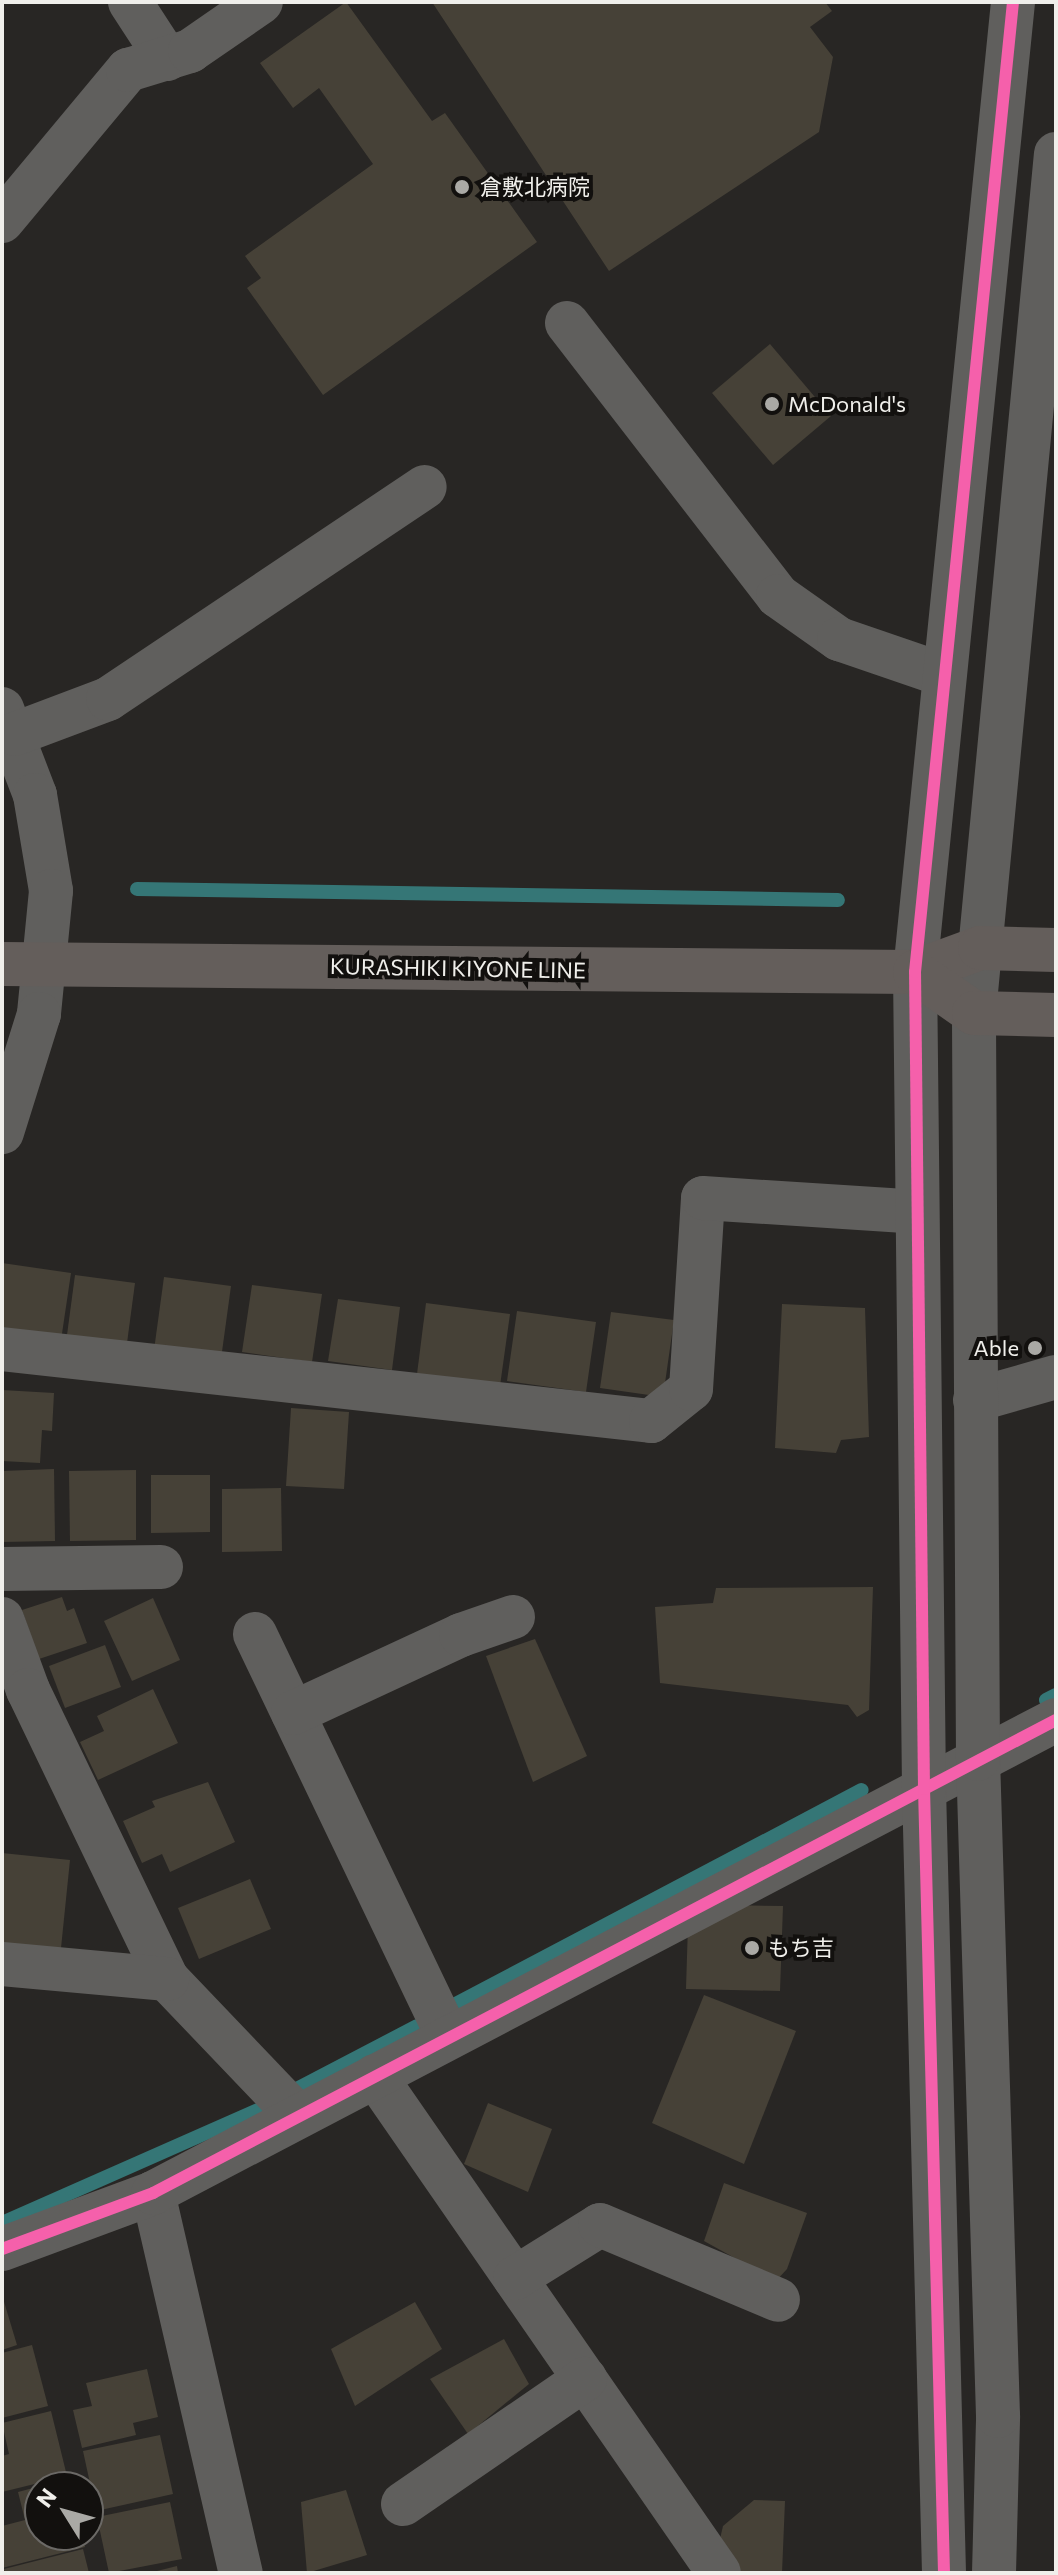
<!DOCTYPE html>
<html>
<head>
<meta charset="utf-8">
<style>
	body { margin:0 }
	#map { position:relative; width:1058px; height:2575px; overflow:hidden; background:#282624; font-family:Commissioner,"Noto Sans JP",sans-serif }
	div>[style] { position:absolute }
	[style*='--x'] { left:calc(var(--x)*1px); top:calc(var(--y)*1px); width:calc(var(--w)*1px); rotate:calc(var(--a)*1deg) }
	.stream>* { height:14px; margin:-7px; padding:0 7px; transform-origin:7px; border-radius:7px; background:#357676 }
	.building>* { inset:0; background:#464137 }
	.minor>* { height:44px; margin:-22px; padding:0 22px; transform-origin:22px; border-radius:22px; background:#605f5d }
	.major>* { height:44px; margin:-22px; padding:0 22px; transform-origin:22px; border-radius:22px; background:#645e5b }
	.cycleway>* { height:12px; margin:-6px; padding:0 6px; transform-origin:6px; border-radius:6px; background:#f560ab }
	.dots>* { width:22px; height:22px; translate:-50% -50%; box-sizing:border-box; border:4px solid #12100e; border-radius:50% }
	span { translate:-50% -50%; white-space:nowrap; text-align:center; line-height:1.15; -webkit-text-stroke:8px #12100e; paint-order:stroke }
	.poi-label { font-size:22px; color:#f0efeb }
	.left { translate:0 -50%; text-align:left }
	.right { translate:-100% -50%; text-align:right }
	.street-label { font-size:22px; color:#f0efeb }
	.frame { position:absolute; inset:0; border:4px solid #f0efeb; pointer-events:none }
	.north { position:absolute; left:24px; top:2471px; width:80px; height:80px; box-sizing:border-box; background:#12100e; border:2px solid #6b6966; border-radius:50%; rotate:307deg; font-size:22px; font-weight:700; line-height:32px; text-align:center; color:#f0efeb }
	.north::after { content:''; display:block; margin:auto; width:28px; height:36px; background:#aaa9a5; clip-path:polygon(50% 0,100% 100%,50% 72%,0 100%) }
</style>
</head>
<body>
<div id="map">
	<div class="stream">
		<i style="--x:137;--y:889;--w:701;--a:0.9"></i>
		<i style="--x:1046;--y:1700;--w:11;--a:-27"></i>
		<i style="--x:452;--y:2006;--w:463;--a:-27.8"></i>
		<i style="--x:291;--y:2092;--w:142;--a:-27.6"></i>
		<i style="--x:2;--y:2223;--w:283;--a:-23.8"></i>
	</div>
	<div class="building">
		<i style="clip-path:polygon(346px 2px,432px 121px,445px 113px,537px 242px,323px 395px,247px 288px,261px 278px,245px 256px,373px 164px,319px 88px,293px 108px,260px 63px)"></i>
		<i style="clip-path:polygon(432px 2px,825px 2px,832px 11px,810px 27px,833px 57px,819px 132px,609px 271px)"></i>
		<i style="clip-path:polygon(770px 344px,831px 416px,773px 465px,712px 393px)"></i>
		<i style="clip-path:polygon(2px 1263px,71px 1273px,60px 1347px,2px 1338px)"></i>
		<i style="clip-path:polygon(75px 1275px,135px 1283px,125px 1358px,65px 1350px)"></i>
		<i style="clip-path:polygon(164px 1277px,231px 1286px,221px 1359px,154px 1350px)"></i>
		<i style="clip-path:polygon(252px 1285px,322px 1294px,312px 1362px,242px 1352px)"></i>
		<i style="clip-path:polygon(338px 1299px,400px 1307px,392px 1370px,328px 1361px)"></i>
		<i style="clip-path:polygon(426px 1303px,510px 1314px,499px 1393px,416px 1382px)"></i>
		<i style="clip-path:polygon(782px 1304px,865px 1308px,869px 1437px,841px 1440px,836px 1453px,775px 1448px)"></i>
		<i style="clip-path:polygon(517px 1311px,596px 1322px,586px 1392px,507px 1381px)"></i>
		<i style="clip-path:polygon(611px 1312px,674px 1320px,663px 1397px,600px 1388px)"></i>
		<i style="clip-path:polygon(2px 1390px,54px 1393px,52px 1431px,42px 1430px,40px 1463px,2px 1461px)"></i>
		<i style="clip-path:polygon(291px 1408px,349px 1412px,344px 1489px,286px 1486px)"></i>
		<i style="clip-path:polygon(54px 1469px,55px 1541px,2px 1542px,2px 1471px)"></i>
		<i style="clip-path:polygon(136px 1470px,136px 1540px,70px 1541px,69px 1471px)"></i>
		<i style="clip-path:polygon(151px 1475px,210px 1475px,210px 1532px,151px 1533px)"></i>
		<i style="clip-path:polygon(281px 1488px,282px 1551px,222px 1552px,222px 1489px)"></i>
		<i style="clip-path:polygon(873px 1587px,869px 1710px,857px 1717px,848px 1705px,660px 1683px,655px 1607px,713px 1603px,716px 1588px)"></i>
		<i style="clip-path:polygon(62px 1597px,67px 1611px,74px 1608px,87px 1643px,39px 1659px,22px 1610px)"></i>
		<i style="clip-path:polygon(153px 1598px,180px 1660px,132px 1681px,104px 1621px)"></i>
		<i style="clip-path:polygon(535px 1639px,587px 1756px,533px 1782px,486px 1656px)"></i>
		<i style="clip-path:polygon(105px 1645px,121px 1687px,65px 1708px,49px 1666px)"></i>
		<i style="clip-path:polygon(153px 1689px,178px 1743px,98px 1780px,80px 1742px,104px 1731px,97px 1716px)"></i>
		<i style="clip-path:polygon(208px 1782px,235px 1842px,170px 1872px,162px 1854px,142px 1863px,123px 1821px,155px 1807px,152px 1801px)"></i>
		<i style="clip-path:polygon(2px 1853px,70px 1860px,61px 1948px,2px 1943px)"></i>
		<i style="clip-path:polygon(250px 1879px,271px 1929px,199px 1959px,178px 1908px)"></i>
		<i style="clip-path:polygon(726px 1905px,783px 1906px,780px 1991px,686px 1989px,688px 1924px)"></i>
		<i style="clip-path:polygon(704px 1995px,796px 2031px,744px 2164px,652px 2123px)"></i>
		<i style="clip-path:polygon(488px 2103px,552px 2129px,528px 2192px,464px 2164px)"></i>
		<i style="clip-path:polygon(724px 2183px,807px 2213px,787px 2269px,776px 2281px,704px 2241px)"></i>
		<i style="clip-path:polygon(2px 2295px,17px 2345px,2px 2350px)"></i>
		<i style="clip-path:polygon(415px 2302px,442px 2349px,355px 2406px,331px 2349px)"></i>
		<i style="clip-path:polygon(504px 2339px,529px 2384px,468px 2434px,430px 2379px)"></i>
		<i style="clip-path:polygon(32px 2345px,48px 2406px,2px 2418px,2px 2353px)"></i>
		<i style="clip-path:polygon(147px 2369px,158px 2417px,133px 2423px,136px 2435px,82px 2448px,73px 2410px,92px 2406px,86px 2383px)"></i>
		<i style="clip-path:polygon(51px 2411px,67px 2476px,2px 2492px,2px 2456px,9px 2454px,2px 2423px)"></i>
		<i style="clip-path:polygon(160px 2435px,173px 2494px,96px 2511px,83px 2451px)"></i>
		<i style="clip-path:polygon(67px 2479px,69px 2487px,40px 2487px,40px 2535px,82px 2535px,85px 2547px,2px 2568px,2px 2526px,25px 2520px,18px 2492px)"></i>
		<i style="clip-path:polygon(346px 2490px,367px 2555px,307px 2573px,301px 2502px)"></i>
		<i style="clip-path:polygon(754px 2500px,785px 2501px,782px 2573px,732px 2573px,717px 2552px,723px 2526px)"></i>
		<i style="clip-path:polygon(170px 2502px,182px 2559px,109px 2573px,97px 2517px)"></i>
		<i style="clip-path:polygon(83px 2549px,89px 2573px,5px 2573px,4px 2569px)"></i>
		<i style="clip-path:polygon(177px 2566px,178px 2573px,153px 2573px,153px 2572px)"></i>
	</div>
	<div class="minor">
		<i style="--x:130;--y:2;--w:68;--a:57"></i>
		<i style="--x:2;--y:221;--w:197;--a:-50.2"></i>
		<i style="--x:128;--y:70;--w:65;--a:-17"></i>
		<i style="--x:190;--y:51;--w:86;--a:-34.6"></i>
		<i style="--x:567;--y:323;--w:345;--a:52.3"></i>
		<i style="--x:778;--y:596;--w:75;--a:35.2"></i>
		<i style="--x:839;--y:639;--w:111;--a:18.9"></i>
		<i style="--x:2;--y:709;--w:92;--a:69"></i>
		<i style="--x:35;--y:795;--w:97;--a:80.5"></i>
		<i style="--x:51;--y:891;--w:124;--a:95.6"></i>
		<i style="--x:39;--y:1014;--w:124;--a:107.4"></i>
		<i style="--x:15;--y:734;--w:99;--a:-20.6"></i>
		<i style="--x:108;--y:699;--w:381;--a:-33.8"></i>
		<i style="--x:2;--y:1349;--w:653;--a:6.33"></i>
		<i style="--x:651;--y:1421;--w:51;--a:-38.7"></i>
		<i style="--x:691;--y:1389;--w:191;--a:-86.4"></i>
		<i style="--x:703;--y:1198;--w:214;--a:3.7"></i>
		<i style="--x:975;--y:1400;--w:84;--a:-15.9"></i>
		<i style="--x:2;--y:1569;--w:159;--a:-0.7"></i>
		<i style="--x:2;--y:1619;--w:76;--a:69.9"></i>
		<i style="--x:28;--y:1690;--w:321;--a:64.3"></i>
		<i style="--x:167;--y:1979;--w:190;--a:46.3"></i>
		<i style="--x:255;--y:1634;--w:447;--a:64.4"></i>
		<i style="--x:293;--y:1713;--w:185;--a:-24.9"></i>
		<i style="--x:461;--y:1635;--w:55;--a:-19.1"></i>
		<i style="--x:2;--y:1964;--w:166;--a:5.2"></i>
		<i style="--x:375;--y:2076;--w:604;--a:55.31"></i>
		<i style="--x:153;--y:2193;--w:390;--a:77"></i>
		<i style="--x:2;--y:2249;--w:161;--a:-20.3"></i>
		<i style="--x:153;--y:2193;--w:1019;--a:-27.65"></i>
		<i style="--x:515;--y:2278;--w:100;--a:-31.9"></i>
		<i style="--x:600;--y:2225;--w:193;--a:22.8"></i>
		<i style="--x:403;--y:2504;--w:221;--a:-34.5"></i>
		<i style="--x:944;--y:2573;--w:784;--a:-91.46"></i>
		<i style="--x:924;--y:1789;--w:817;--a:-90.63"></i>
		<i style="--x:915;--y:972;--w:975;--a:-84.23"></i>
		<i style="--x:994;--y:2573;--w:157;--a:-88.5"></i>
		<i style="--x:998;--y:2416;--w:657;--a:-91.74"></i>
		<i style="--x:978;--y:1759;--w:746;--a:-90.31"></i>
		<i style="--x:974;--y:1013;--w:863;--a:-84.55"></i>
	</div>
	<div class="major">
		<i style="--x:2;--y:964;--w:913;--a:0.5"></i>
		<i style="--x:915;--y:972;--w:69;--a:-20.3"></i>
		<i style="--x:980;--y:948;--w:76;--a:1.5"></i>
		<i style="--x:915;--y:972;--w:72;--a:34.8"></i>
		<i style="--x:974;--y:1013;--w:82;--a:1.4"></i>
	</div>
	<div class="cycleway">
		<i style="--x:2;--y:2249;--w:161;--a:-20.3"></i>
		<i style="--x:153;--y:2193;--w:1019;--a:-27.65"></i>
		<i style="--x:944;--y:2573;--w:784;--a:-91.46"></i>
		<i style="--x:924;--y:1789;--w:817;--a:-90.63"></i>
		<i style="--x:915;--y:972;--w:975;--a:-84.23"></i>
	</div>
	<div class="dots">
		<i style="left:462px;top:187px;background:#aaa9a5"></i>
		<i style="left:772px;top:404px;background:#aaa9a5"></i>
		<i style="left:1035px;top:1348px;background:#aaa9a5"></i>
		<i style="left:752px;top:1948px;background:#aaa9a5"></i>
	</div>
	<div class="poi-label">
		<span class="left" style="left:480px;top:187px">倉敷北病院</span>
		<span class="left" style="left:788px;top:404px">McDonald's</span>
		<span class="right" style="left:1019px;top:1348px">Able</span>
		<span class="left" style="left:768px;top:1948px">もち吉</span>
	</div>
	<div class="street-label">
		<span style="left:458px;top:968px;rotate:1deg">KURASHIKI KIYONE LINE</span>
	</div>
	<div class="frame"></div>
	<div class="north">N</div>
</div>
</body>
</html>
